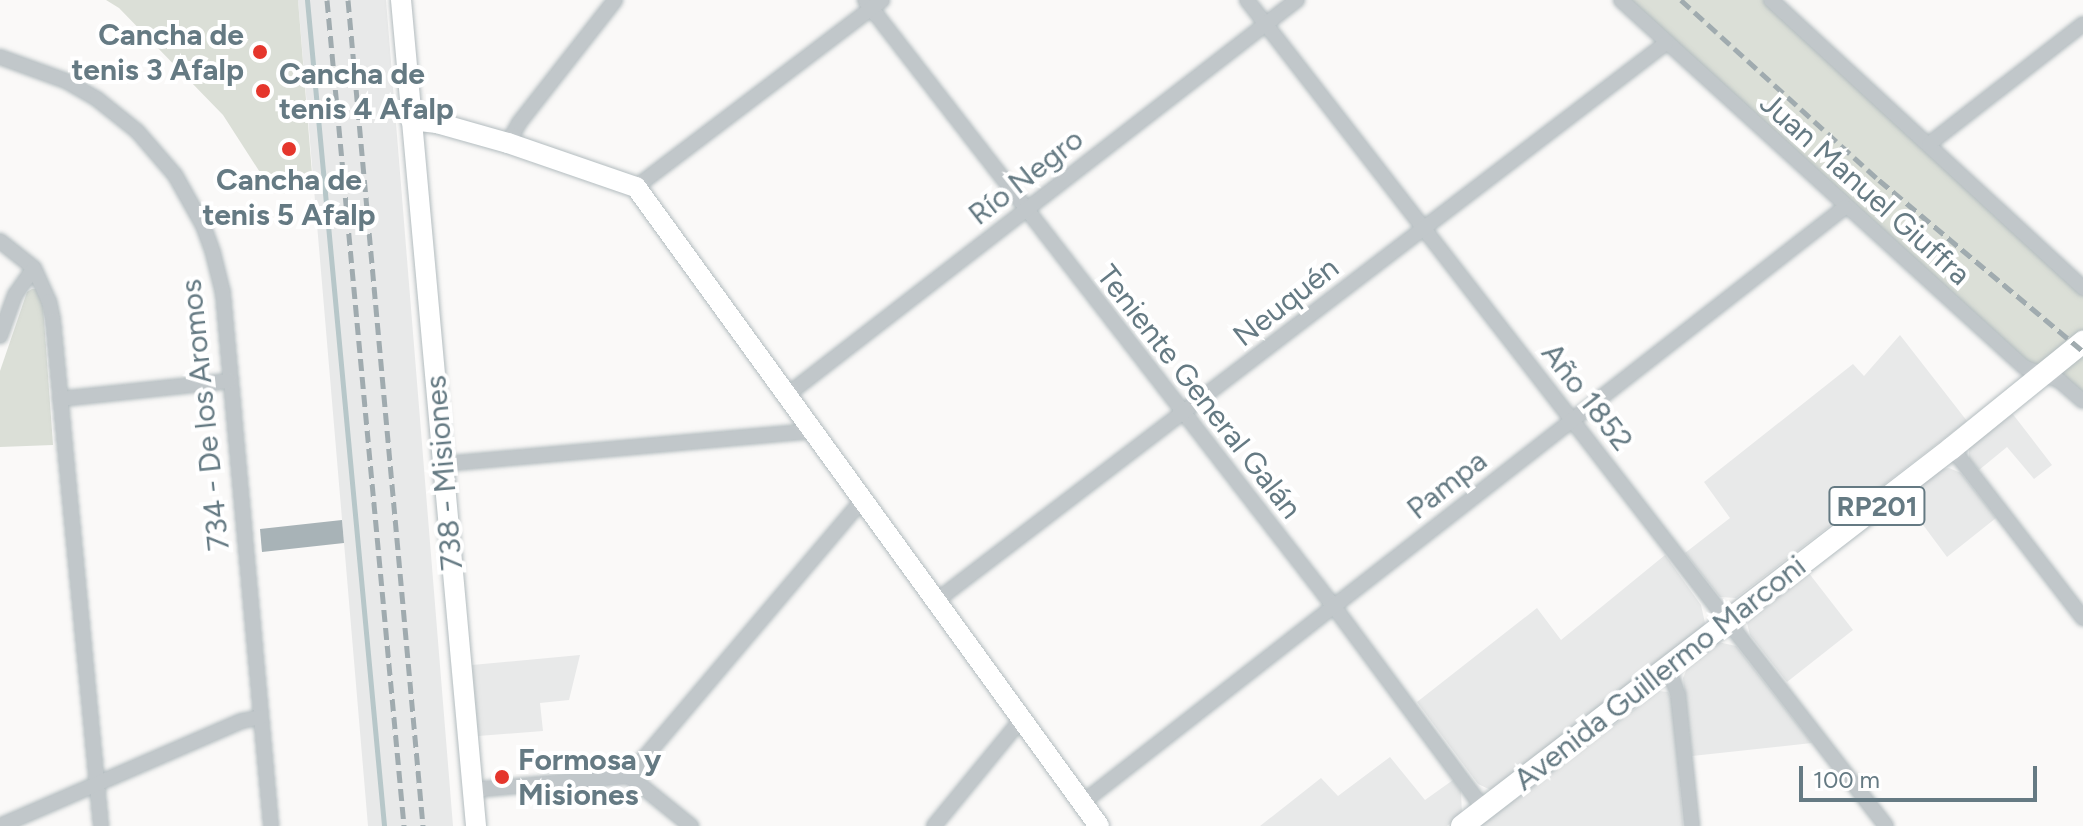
<!DOCTYPE html>
<meta charset="utf-8">
<style>
body{margin:0}
#map{position:relative;width:2083px;height:826px;overflow:hidden;background:#faf9f8;font-family:Figtree,sans-serif}
div>[style]{position:absolute}
.built>*{inset:0;background:#e8e9e9}
.green>*{inset:0;background:#dbdfd7}
.stream>*{height:5px;margin:-2.5px;padding:0 2.5px;transform-origin:2.5px;border-radius:2.5px;background:#b7c7c9}
.building>*{inset:0;background:#a8b3b7}
.roads{filter:drop-shadow(0 0 2px #b3bcbf) drop-shadow(0 0 2px #b3bcbf)}
.street>*{height:14px;margin:-7px;padding:0 7px;transform-origin:7px;border-radius:7px;background:#c1c7ca}
.secondary>*{height:20px;margin:-10px;padding:0 10px;transform-origin:10px;border-radius:10px;background:#fff}
.primary>*{height:22px;margin:-11px;padding:0 11px;transform-origin:11px;border-radius:11px;background:#fff}
.rail>*{height:5px;margin-top:-2.5px;transform-origin:0;background:repeating-linear-gradient(90deg,#a0abaf 0 12px,transparent 0 18px)}
.dots>*{width:22px;height:22px;translate:-50% -50%;box-sizing:border-box;border:4px solid #fff;border-radius:50%}
span{translate:-50% -50%;white-space:nowrap;text-align:center;line-height:1.15;-webkit-text-stroke:8px #fff;paint-order:stroke}
.shield-label span{padding:2px 6px;background:#fff;border:2px solid;border-radius:6px;-webkit-text-stroke-width:0}
.shield-label{font-size:28px;color:#657a83;font-weight:700}
.poi-label{font-size:30px;color:#657a83;font-weight:700}
.right{translate:-100% -50%;text-align:right}
.left{translate:0 -50%;text-align:left}
.street-label{font-size:30px;color:#657a83}
.scale{position:absolute;left:1799px;top:766px;width:238px;height:36px;box-sizing:border-box;border:4px solid #657a83;border-top:0;padding-left:10px;font-size:24px;line-height:28px;white-space:nowrap;color:#657a83;-webkit-text-stroke:6px #fff;paint-order:stroke}
</style>
<div id="map">
<div class="built">
<i style="clip-path:polygon(298px 0,386px 0,453px 826px,368px 826px)"></i>
<i style="clip-path:polygon(1900px 335px,1967px 421px,1736px 598px,1720px 597px,1685px 553px,1730px 518px,1704px 482px,1853px 364px,1864px 376px)"></i>
<i style="clip-path:polygon(2012px 413px,2052px 465px,2034px 479px,2007px 447px,1979px 470px,1969px 459px,1969px 448px)"></i>
<i style="clip-path:polygon(1949px 468px,1961px 473px,1996px 518px,1947px 557px,1903px 498px,1942px 469px)"></i>
<i style="clip-path:polygon(1665px 555px,1701px 605px,1705px 623px,1700px 631px,1493px 791px,1478px 784px,1417px 702px,1537px 608px,1561px 640px)"></i>
<i style="clip-path:polygon(1808px 572px,1853px 630px,1787px 682px,1750px 635px,1747px 623px)"></i>
<i style="clip-path:polygon(1718px 642px,1736px 646px,1812px 743px,1692px 756px,1683px 678px,1689px 664px)"></i>
<i style="clip-path:polygon(580px 655px,569px 700px,540px 703px,543px 731px,478px 736px,472px 665px)"></i>
<i style="clip-path:polygon(1659px 691px,1668px 692px,1673px 702px,1683px 826px,1480px 826px)"></i>
<i style="clip-path:polygon(1390px 757px,1425px 800px,1453px 780px,1461px 791px,1462px 814px,1447px 826px,1260px 826px,1321px 778px,1338px 796px)"></i>
</div>
<div class="green">
<i style="clip-path:polygon(106px 0,298px 0,313px 186px,272px 191px,223px 115px,119px 8px)"></i>
<i style="clip-path:polygon(1621px 0,1771px 0,2083px 288px,2083px 401px,2031px 371px)"></i>
<i style="clip-path:polygon(32px 289px,37px 289px,43px 306px,53px 445px,0 447px,0 371px,27px 292px)"></i>
</div>
<div class="stream">
<i style="left:307px;top:0;width:830px;rotate:84.67deg"></i>
</div>
<div class="building">
<i style="clip-path:polygon(342px 520px,344px 543px,262px 552px,260px 529px)"></i>
</div>
<div class="roads">
<div class="street">
<i style="left:865px;top:0;width:768px;rotate:52.3deg"></i>
<i style="left:1335px;top:608px;width:250px;rotate:53.5deg"></i>
<i style="left:1247px;top:0;width:1044px;rotate:52.27deg"></i>
<i style="left:1621px;top:0;width:545px;rotate:42.32deg"></i>
<i style="left:2024px;top:367px;width:39px;rotate:21deg"></i>
<i style="left:2060px;top:381px;width:30px;rotate:41deg"></i>
<i style="left:1771px;top:0;width:425px;rotate:42.7deg"></i>
<i style="left:0;top:57px;width:70px;rotate:20deg"></i>
<i style="left:66px;top:81px;width:36px;rotate:30deg"></i>
<i style="left:97px;top:99px;width:51px;rotate:38.7deg"></i>
<i style="left:137px;top:131px;width:58px;rotate:49.2deg"></i>
<i style="left:175px;top:175px;width:57px;rotate:60.8deg"></i>
<i style="left:203px;top:225px;width:30px;rotate:70deg"></i>
<i style="left:213px;top:253px;width:41px;rotate:76deg"></i>
<i style="left:223px;top:293px;width:535px;rotate:84.85deg"></i>
<i style="left:508px;top:143px;width:23px;rotate:-61deg"></i>
<i style="left:519px;top:123px;width:156px;rotate:-52deg"></i>
<i style="left:1929px;top:144px;width:195px;rotate:-37.9deg"></i>
<i style="left:636px;top:187px;width:309px;rotate:-37.2deg"></i>
<i style="left:0;top:241px;width:43px;rotate:38.5deg"></i>
<i style="left:34px;top:268px;width:36px;rotate:66deg"></i>
<i style="left:49px;top:301px;width:19px;rotate:78deg"></i>
<i style="left:53px;top:320px;width:508px;rotate:84.58deg"></i>
<i style="left:0;top:336px;width:44px;rotate:-69.9deg"></i>
<i style="left:15px;top:295px;width:33px;rotate:-55deg"></i>
<i style="left:787px;top:395px;width:645px;rotate:-37.76deg"></i>
<i style="left:60px;top:399px;width:170px;rotate:-6.1deg"></i>
<i style="left:1952px;top:448px;width:215px;rotate:52.4deg"></i>
<i style="left:443px;top:464px;width:370px;rotate:-5.1deg"></i>
<i style="left:936px;top:601px;width:919px;rotate:-37.39deg"></i>
<i style="left:1668px;top:667px;width:30px;rotate:70deg"></i>
<i style="left:1678px;top:695px;width:132px;rotate:83.9deg"></i>
<i style="left:629px;top:776px;width:360px;rotate:-49.8deg"></i>
<i style="left:473px;top:790px;width:157px;rotate:-5.1deg"></i>
<i style="left:629px;top:776px;width:80px;rotate:38.9deg"></i>
<i style="left:1082px;top:803px;width:968px;rotate:-37.99deg"></i>
<i style="left:0;top:826px;width:264px;rotate:-23.5deg"></i>
<i style="left:242px;top:721px;width:19px;rotate:-12deg"></i>
<i style="left:934px;top:826px;width:136px;rotate:-50.7deg"></i>
</div>
<div class="secondary">
<i style="left:401px;top:0;width:829px;rotate:84.81deg"></i>
<i style="left:411px;top:120px;width:26px;rotate:7deg"></i>
<i style="left:437px;top:123px;width:74px;rotate:15.7deg"></i>
<i style="left:508px;top:143px;width:135px;rotate:19deg"></i>
<i style="left:636px;top:187px;width:789px;rotate:54.07deg"></i>
</div>
<div class="primary">
<i style="left:1462px;top:826px;width:619px;rotate:-37.65deg"></i>
<i style="left:1952px;top:448px;width:169px;rotate:-39deg"></i>
</div>
</div>
<div class="rail">
<i style="left:327px;top:0;width:830px;rotate:84.67deg"></i>
<i style="left:348px;top:0;width:829px;rotate:84.81deg"></i>
<i style="left:1681px;top:0;width:268px;rotate:42.3deg"></i>
<i style="left:1879px;top:180px;width:266px;rotate:40deg"></i>
</div>
<div class="dots">
<i style="left:260px;top:52px;background:#e5362c"></i>
<i style="left:263px;top:91px;background:#e5362c"></i>
<i style="left:289px;top:149px;background:#e5362c"></i>
<i style="left:502px;top:777px;background:#e5362c"></i>
</div>
<div class="shield-label">
<span style="left:1877px;top:506px">RP201</span>
</div>
<div class="poi-label">
<span class="right" style="left:244px;top:52px">Cancha de<br>tenis 3 Afalp</span>
<span class="left" style="left:279px;top:91px">Cancha de<br>tenis 4 Afalp</span>
<span style="left:289px;top:197px">Cancha de<br>tenis 5 Afalp</span>
<span class="left" style="left:518px;top:777px">Formosa y<br>Misiones</span>
</div>
<div class="street-label">
<span style="left:1026px;top:177px;rotate:-38deg">Río Negro</span>
<span style="left:1865px;top:189px;rotate:42deg">Juan Manuel Giuffra</span>
<span style="left:1286px;top:302px;rotate:-38deg">Neuquén</span>
<span style="left:1199px;top:392px;rotate:52deg">Teniente General Galán</span>
<span style="left:1587px;top:397px;rotate:52deg">Año 1852</span>
<span style="left:205px;top:415px;rotate:-96deg">734 - De los Aromos</span>
<span style="left:444px;top:473px;rotate:-95deg">738 - Misiones</span>
<span style="left:1447px;top:485px;rotate:-38deg">Pampa</span>
<span style="left:1660px;top:673px;rotate:-38deg">Avenida Guillermo Marconi</span>
</div>
<div class="scale">100 m</div>
</div>
